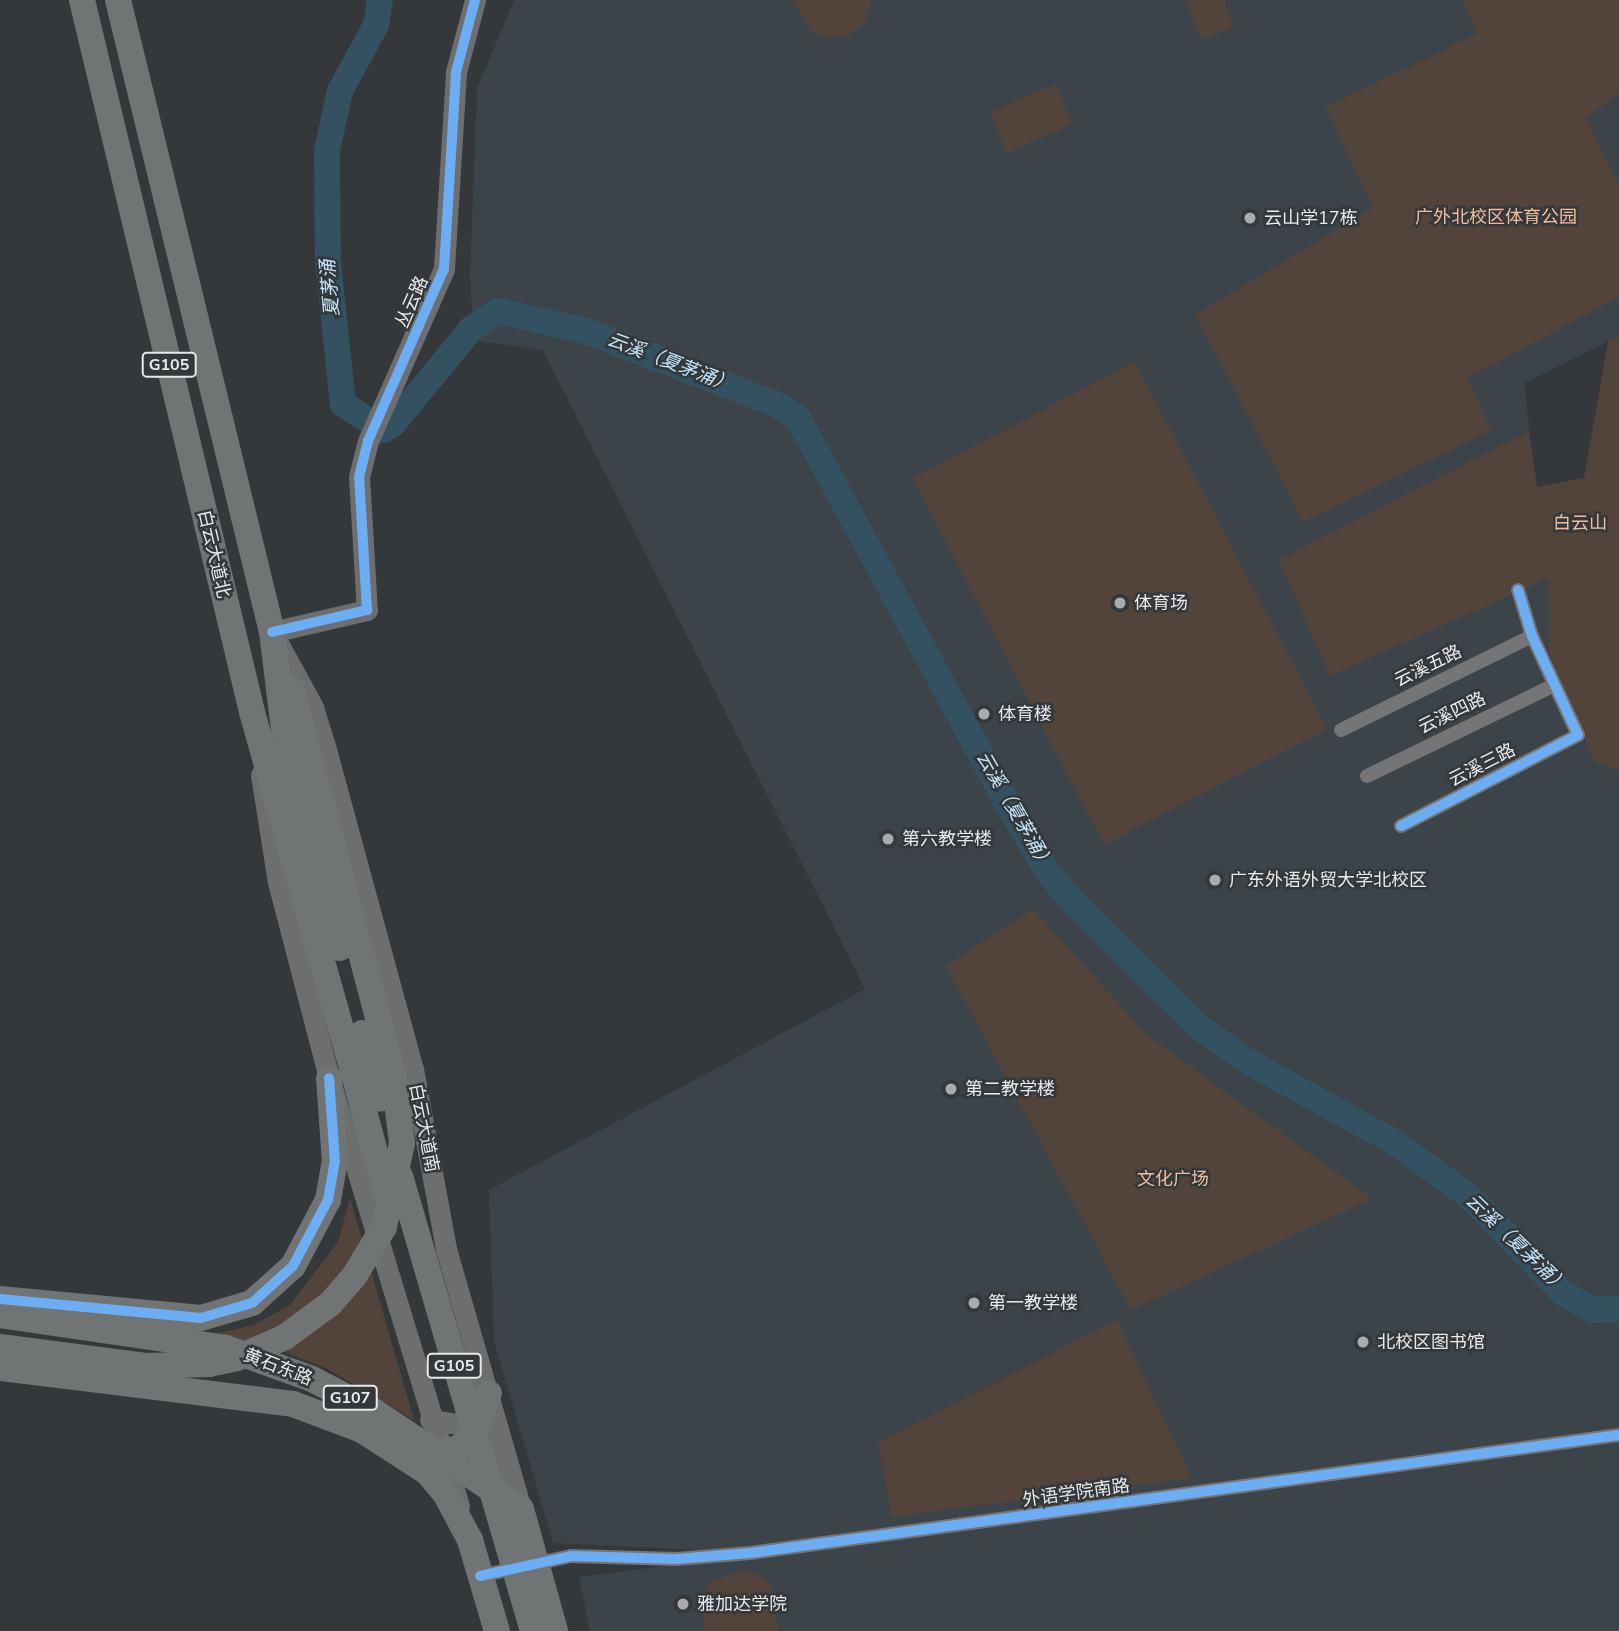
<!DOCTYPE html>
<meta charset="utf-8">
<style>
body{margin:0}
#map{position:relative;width:1619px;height:1631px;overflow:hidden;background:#35383a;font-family:"Nunito Sans","Noto Sans SC",sans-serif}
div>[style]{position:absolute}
.built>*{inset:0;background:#3c4449}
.green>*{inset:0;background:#53443b}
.river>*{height:26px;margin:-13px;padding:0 13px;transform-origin:13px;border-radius:13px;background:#335161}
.street>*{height:14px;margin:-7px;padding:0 7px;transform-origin:7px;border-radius:7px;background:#767575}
.secondary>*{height:21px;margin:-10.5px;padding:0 10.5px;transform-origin:10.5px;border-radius:10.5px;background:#6d6e6f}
.highway>*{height:26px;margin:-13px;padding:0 13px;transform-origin:13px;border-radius:13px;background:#717474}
.highway-bridge>*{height:26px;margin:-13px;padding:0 13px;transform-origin:13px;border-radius:13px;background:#717474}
.cycleway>*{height:10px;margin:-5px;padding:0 5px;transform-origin:5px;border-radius:5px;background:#6dadf4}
.dots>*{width:19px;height:19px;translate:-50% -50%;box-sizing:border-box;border:4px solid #34383b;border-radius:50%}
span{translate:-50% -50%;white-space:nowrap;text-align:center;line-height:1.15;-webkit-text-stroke:5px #34383b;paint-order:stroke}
.shield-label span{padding:2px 5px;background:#34383b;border:2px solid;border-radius:5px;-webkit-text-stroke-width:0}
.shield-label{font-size:16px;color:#e7e9eb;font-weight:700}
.park-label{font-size:18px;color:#f2bc9a}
.poi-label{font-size:18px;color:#e7e9eb}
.left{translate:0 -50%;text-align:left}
.street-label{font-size:18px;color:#e7e9eb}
.water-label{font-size:19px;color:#c3e5fb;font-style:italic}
</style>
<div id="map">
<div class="built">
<i style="clip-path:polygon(514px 0,1619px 0,1619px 336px,1525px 383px,1534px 488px,1549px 578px,1549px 653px,1594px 762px,1619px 771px,1619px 1631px,590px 1631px,579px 1577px,766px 1553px,553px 1543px,494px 1341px,489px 1190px,865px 989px,543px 350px,474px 340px,470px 277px,477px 89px)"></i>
</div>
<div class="green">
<i style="clip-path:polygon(792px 0,871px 0,865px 23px,851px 34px,829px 37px,813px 33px)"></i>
<i style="clip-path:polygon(1185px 0,1227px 0,1225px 5px,1234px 28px,1202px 40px)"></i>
<i style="clip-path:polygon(1463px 0,1619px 0,1619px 93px,1586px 118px,1619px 186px,1619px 297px,1468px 378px,1491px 431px,1303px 522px,1196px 315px,1373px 208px,1326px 107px,1477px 34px)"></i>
<i style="clip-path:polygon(1056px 84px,1073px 124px,1007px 153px,990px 112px)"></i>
<i style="clip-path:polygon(1619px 336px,1619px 771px,1594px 762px,1549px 653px,1549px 578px,1330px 676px,1279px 560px,1529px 431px,1537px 487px,1584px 478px,1608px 342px)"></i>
<i style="clip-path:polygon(1135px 362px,1327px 729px,1104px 845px,913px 478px)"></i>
<i style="clip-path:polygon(1033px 909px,1148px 1036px,1372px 1199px,1131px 1310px,946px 966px)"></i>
<i style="clip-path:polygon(350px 1198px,414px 1420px,326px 1368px,284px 1352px,202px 1337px,254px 1325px,290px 1305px,338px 1242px)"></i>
<i style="clip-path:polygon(1117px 1320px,1192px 1478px,892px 1517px,878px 1443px)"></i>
<i style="clip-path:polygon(738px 1571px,760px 1575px,770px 1584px,779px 1631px,704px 1631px,701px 1597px,714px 1581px)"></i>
</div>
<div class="river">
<i style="left:380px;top:0;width:25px;rotate:99deg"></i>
<i style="left:376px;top:25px;width:75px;rotate:118.6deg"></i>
<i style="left:340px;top:91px;width:60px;rotate:102.4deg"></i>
<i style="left:327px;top:150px;width:112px;rotate:89.5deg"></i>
<i style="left:328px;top:262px;width:143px;rotate:84deg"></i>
<i style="left:343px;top:404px;width:48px;rotate:33deg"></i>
<i style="left:383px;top:430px;width:12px;rotate:-31deg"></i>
<i style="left:393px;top:424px;width:123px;rotate:-50.6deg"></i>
<i style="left:471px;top:329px;width:32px;rotate:-34deg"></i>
<i style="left:498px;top:311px;width:90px;rotate:12.8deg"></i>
<i style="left:586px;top:331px;width:206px;rotate:21.1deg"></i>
<i style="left:778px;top:405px;width:24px;rotate:33deg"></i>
<i style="left:798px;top:418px;width:440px;rotate:61.5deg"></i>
<i style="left:1008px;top:805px;width:77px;rotate:59.4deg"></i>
<i style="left:1047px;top:871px;width:39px;rotate:50deg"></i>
<i style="left:1072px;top:901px;width:180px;rotate:44.8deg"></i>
<i style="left:1200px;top:1028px;width:60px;rotate:34.8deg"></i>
<i style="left:1249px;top:1062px;width:166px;rotate:28.9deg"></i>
<i style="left:1394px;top:1142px;width:94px;rotate:35.9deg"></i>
<i style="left:1470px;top:1197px;width:135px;rotate:45.9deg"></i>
<i style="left:1564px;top:1294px;width:33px;rotate:29deg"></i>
<i style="left:1593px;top:1310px;width:26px;rotate:-2deg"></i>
</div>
<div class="street">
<i style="left:1341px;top:730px;width:213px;rotate:-26.2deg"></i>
<i style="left:1367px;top:776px;width:208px;rotate:-25.9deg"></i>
<i style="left:1401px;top:826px;width:199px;rotate:-27.2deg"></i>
<i style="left:1578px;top:735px;width:109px;rotate:-114.9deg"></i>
<i style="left:1532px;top:636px;width:48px;rotate:-106.9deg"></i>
<i style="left:480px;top:1576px;width:93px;rotate:-12.4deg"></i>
<i style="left:571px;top:1556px;width:105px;rotate:1.6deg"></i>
<i style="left:676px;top:1559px;width:74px;rotate:-4.6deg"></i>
<i style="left:750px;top:1553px;width:877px;rotate:-7.73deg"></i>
</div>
<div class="secondary">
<i style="left:475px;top:0;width:74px;rotate:104.8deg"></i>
<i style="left:456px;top:72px;width:197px;rotate:93.5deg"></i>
<i style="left:444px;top:269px;width:188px;rotate:113.8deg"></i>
<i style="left:368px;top:441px;width:37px;rotate:104deg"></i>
<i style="left:359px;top:477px;width:133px;rotate:86.6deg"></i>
<i style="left:367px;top:610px;width:98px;rotate:167deg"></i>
<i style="left:272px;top:632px;width:85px;rotate:61.3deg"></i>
<i style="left:313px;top:707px;width:37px;rotate:73deg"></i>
<i style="left:324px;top:742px;width:339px;rotate:74.8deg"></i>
<i style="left:413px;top:1069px;width:183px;rotate:79.6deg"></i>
<i style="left:446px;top:1249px;width:271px;rotate:73.9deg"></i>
<i style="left:261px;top:775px;width:108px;rotate:81deg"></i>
<i style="left:278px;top:882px;width:203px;rotate:75.4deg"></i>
<i style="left:329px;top:1078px;width:447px;rotate:73.1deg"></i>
<i style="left:430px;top:1420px;width:29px;rotate:8deg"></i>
<i style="left:459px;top:1424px;width:27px;rotate:-36deg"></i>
</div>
<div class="highway">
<i style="left:82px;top:0;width:732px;rotate:76.57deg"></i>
<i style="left:252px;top:712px;width:407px;rotate:74.3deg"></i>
<i style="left:118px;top:0;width:650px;rotate:76.31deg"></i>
<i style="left:272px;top:632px;width:99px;rotate:83deg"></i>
<i style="left:284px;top:730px;width:225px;rotate:75.6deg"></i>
<i style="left:292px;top:690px;width:201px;rotate:75.3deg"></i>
<i style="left:362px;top:1033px;width:68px;rotate:74.7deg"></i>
<i style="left:0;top:1299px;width:202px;rotate:5.4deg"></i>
<i style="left:201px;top:1318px;width:53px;rotate:-16.4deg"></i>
<i style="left:252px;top:1303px;width:55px;rotate:-42.1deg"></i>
<i style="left:293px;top:1266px;width:75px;rotate:-62.1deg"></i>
<i style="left:328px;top:1200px;width:39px;rotate:-80deg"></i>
<i style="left:335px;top:1162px;width:84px;rotate:-94.1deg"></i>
<i style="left:0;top:1315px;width:228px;rotate:8.3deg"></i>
<i style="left:226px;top:1348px;width:91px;rotate:19.8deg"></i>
<i style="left:312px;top:1379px;width:71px;rotate:27.6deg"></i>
<i style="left:375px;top:1412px;width:175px;rotate:33.6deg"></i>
<i style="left:521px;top:1509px;width:127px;rotate:74.4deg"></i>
<i style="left:0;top:1368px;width:295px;rotate:7deg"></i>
<i style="left:293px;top:1404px;width:74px;rotate:20.6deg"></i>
<i style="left:362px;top:1430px;width:77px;rotate:32.9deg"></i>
<i style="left:427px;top:1472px;width:30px;rotate:50deg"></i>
<i style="left:446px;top:1495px;width:51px;rotate:61.9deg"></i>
<i style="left:470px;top:1540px;width:95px;rotate:73.5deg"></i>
<i style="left:428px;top:1457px;width:34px;rotate:-17deg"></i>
<i style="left:461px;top:1447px;width:25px;rotate:-53deg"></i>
<i style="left:476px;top:1427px;width:36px;rotate:-69deg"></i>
</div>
<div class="highway-bridge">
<i style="left:362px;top:1104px;width:104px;rotate:74.9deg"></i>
<i style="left:400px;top:1176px;width:474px;rotate:73.7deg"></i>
<i style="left:0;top:1347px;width:147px;rotate:7.4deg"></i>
<i style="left:146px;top:1366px;width:63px;rotate:-1.8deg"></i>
<i style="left:209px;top:1364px;width:29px;rotate:-12deg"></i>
<i style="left:237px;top:1358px;width:52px;rotate:-23.6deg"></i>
<i style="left:285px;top:1337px;width:56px;rotate:-36.3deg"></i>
<i style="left:330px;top:1304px;width:38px;rotate:-49deg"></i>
<i style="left:355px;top:1275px;width:56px;rotate:-58.9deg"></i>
<i style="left:384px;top:1227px;width:86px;rotate:-77.9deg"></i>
<i style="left:402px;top:1143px;width:64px;rotate:-97.1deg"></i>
<i style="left:394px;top:1079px;width:202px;rotate:-104.7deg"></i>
</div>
<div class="cycleway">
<i style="left:272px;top:632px;width:98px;rotate:-13deg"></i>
<i style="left:367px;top:610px;width:133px;rotate:-93.4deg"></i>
<i style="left:359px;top:477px;width:37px;rotate:-76deg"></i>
<i style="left:368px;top:441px;width:188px;rotate:-66.2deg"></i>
<i style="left:444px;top:269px;width:197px;rotate:-86.5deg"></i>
<i style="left:456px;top:72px;width:74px;rotate:-75.2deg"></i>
<i style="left:1401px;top:826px;width:199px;rotate:-27.2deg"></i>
<i style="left:1578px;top:735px;width:109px;rotate:-114.9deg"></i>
<i style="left:1532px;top:636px;width:48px;rotate:-106.9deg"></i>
<i style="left:0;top:1299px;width:202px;rotate:5.4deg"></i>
<i style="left:201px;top:1318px;width:53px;rotate:-16.4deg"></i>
<i style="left:252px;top:1303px;width:55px;rotate:-42.1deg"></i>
<i style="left:293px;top:1266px;width:75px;rotate:-62.1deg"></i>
<i style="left:328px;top:1200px;width:39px;rotate:-80deg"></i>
<i style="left:335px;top:1162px;width:84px;rotate:-94.1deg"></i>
<i style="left:480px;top:1576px;width:93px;rotate:-12.4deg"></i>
<i style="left:571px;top:1556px;width:105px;rotate:1.6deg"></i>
<i style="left:676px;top:1559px;width:74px;rotate:-4.6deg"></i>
<i style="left:750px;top:1553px;width:877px;rotate:-7.73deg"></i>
</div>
<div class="dots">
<i style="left:1250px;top:218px;background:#a9abad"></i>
<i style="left:1120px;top:603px;background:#a9abad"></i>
<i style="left:984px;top:714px;background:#a9abad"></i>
<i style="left:888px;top:839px;background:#a9abad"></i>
<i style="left:1215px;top:880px;background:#a9abad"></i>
<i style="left:951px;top:1089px;background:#a9abad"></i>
<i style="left:974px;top:1303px;background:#a9abad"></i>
<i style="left:1363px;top:1342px;background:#a9abad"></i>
<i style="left:683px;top:1604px;background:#a9abad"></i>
</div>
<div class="shield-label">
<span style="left:169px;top:365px">G105</span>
<span style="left:454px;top:1366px">G105</span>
<span style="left:350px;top:1398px">G107</span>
</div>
<div class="park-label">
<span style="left:1496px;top:217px">广外北校区体育公园</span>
<span style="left:1580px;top:523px">白云山</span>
<span style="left:1173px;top:1179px">文化广场</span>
</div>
<div class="poi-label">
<span class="left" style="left:1264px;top:218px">云山学17栋</span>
<span class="left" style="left:1134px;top:603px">体育场</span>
<span class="left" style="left:998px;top:714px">体育楼</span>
<span class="left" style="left:902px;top:839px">第六教学楼</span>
<span class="left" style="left:1229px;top:880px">广东外语外贸大学北校区</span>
<span class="left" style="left:965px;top:1089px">第二教学楼</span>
<span class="left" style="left:988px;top:1303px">第一教学楼</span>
<span class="left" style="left:1377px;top:1342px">北校区图书馆</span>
<span class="left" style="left:697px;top:1604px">雅加达学院</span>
</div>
<div class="street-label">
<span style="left:412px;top:302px;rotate:-66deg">丛云路</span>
<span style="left:214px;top:554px;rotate:77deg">白云大道北</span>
<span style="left:1428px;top:666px;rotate:-26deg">云溪五路</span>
<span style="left:1452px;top:713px;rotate:-26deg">云溪四路</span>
<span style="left:1482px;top:765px;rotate:-27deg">云溪三路</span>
<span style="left:424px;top:1128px;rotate:79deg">白云大道南</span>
<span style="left:278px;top:1367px;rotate:21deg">黄石东路</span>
<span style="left:1076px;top:1493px;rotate:-8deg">外语学院南路</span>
</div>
<div class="water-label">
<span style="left:331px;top:288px;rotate:-95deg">夏茅涌</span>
<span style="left:670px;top:363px;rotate:21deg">云溪（夏茅涌）</span>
<span style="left:1014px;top:811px;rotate:60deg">云溪（夏茅涌）</span>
<span style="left:1516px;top:1244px;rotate:44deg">云溪（夏茅涌）</span>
</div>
</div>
